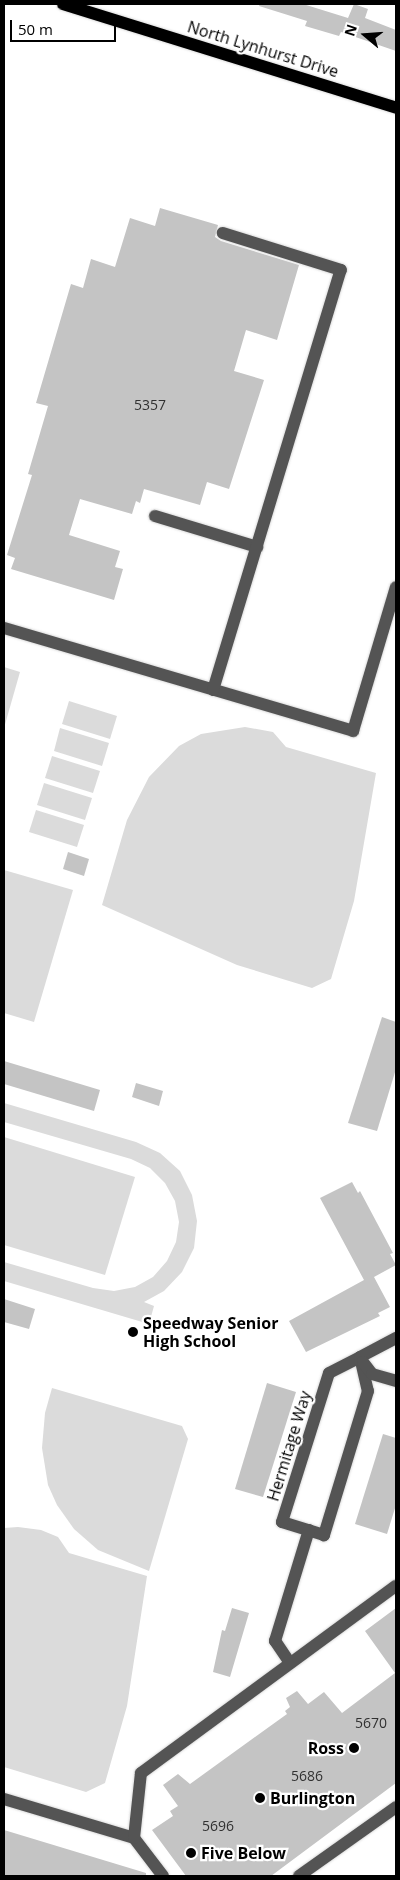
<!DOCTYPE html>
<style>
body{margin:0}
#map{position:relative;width:400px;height:1880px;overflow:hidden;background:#fff;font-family:"Open Sans",sans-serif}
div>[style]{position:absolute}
.green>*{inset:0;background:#dbdbdb}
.building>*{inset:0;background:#c4c4c4}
.roads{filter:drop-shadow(0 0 1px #dbdbdb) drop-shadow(0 0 1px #dbdbdb)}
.minor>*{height:12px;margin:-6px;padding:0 6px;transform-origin:6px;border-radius:6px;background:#545454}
.major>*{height:12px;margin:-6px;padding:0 6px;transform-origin:6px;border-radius:6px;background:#000}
.dots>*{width:14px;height:14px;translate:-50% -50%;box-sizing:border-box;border:2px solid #fff;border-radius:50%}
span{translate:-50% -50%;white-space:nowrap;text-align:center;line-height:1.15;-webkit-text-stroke:4.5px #fff;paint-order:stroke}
.number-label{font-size:14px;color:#313131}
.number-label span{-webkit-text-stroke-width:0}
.street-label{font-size:16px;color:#000}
.poi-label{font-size:16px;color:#000;font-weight:700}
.left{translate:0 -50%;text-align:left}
.right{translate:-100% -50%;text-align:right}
.frame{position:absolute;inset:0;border:5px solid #000;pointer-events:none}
.north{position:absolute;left:340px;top:10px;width:50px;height:50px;-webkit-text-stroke:4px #fff;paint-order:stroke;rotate:288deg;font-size:14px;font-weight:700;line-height:20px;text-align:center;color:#000}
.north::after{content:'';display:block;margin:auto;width:18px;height:22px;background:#000;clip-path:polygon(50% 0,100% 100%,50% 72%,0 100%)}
.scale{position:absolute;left:10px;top:20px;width:106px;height:22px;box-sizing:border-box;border:2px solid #000;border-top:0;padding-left:6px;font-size:15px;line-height:18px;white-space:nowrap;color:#000;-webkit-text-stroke:4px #fff;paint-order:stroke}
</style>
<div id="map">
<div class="green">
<i style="clip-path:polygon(4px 667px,20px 672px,4px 728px)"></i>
<i style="clip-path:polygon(69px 701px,117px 716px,110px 739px,62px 724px)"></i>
<i style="clip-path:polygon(245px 727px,273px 732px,286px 747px,376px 773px,354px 901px,331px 979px,312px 988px,237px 965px,102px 905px,127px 820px,149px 777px,179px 746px,201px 734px)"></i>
<i style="clip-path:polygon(60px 728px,109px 743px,102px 766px,54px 751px)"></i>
<i style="clip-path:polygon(52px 756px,100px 771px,93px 793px,45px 778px)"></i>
<i style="clip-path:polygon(44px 783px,92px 798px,85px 820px,37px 805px)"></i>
<i style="clip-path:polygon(36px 810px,84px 825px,77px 847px,29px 832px)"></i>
<i style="clip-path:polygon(4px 870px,73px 890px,34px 1022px,4px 1013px)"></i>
<i style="clip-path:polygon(4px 1103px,136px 1142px,160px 1153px,180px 1171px,192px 1195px,197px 1221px,194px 1248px,182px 1272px,164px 1291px,144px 1302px,154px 1306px,149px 1324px,4px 1281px,4px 1262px,93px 1288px,114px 1291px,135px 1287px,153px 1277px,167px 1261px,176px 1242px,179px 1222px,175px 1201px,165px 1183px,150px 1168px,131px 1159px,4px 1122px)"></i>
<i style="clip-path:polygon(4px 1137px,135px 1177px,105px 1275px,4px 1245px)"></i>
<i style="clip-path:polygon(52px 1388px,182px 1426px,188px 1439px,149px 1571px,98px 1550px,74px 1529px,57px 1505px,48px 1485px,42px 1448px,45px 1413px)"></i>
<i style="clip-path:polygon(18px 1527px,41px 1530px,58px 1537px,69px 1553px,147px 1576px,127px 1706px,105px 1783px,86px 1792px,4px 1767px,4px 1528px)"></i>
</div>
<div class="building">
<i style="clip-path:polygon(260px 4px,303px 4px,348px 18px,354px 4px,368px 9px,365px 18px,396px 30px,396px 51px,341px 32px,339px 36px,305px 26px,307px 21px,259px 6px)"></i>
<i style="clip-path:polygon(160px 208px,218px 225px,215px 237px,221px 241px,299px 265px,277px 340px,246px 330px,234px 371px,264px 380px,229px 489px,207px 482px,200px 505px,144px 489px,140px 503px,136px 501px,132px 514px,80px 499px,69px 535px,120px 551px,115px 567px,123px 569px,114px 600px,11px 569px,15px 558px,7px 555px,32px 475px,28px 474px,48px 406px,36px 403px,71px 284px,83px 288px,91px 259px,115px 267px,130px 218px,155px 226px)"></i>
<i style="clip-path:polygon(68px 852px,89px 859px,84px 876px,63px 869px)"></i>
<i style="clip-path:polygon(382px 1017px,396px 1022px,396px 1069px,377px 1131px,348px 1123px)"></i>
<i style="clip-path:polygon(4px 1061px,100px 1090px,94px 1111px,4px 1084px)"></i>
<i style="clip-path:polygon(136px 1083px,163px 1091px,159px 1106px,132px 1097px)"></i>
<i style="clip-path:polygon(352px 1182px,358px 1193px,360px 1191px,393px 1253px,390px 1254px,396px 1265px,374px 1277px,390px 1307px,378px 1313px,380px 1316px,306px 1352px,289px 1321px,364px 1280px,320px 1198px)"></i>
<i style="clip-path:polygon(4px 1299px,35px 1309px,29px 1329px,4px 1322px)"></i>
<i style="clip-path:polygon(267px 1383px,296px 1392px,263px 1497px,235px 1489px)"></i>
<i style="clip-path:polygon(383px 1434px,396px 1438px,396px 1505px,387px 1534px,355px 1524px)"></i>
<i style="clip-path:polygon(232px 1608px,249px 1613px,230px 1677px,213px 1672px,222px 1630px,225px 1631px)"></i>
<i style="clip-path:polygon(396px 1608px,396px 1783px,271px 1876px,186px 1876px,152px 1830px,173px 1816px,170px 1811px,178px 1806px,163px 1785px,178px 1774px,190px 1784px,287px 1714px,285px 1711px,290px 1707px,286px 1698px,297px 1691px,308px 1704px,324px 1692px,342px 1713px,395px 1673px,365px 1631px)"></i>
<i style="clip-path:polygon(4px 1830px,146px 1873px,146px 1876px,4px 1876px)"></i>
</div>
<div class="roads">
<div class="minor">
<i style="left:155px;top:516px;width:107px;rotate:16.9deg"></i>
<i style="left:4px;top:628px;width:364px;rotate:16.4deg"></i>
<i style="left:353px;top:731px;width:150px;rotate:-73.4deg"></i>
<i style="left:213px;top:690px;width:439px;rotate:-73.1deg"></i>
<i style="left:341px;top:270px;width:124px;rotate:-162.6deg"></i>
<i style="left:360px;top:1357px;width:35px;rotate:77deg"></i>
<i style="left:368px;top:1391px;width:151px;rotate:107deg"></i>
<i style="left:324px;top:1535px;width:44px;rotate:-162.8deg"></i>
<i style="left:282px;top:1522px;width:156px;rotate:-72.5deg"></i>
<i style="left:329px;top:1373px;width:35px;rotate:-27deg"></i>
<i style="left:360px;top:1357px;width:41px;rotate:-27.8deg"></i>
<i style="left:363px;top:1362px;width:15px;rotate:53deg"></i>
<i style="left:372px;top:1374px;width:25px;rotate:16deg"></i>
<i style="left:290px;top:1663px;width:27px;rotate:-124deg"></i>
<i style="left:275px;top:1641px;width:116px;rotate:-73deg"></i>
<i style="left:4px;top:1799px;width:136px;rotate:16.7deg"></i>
<i style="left:163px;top:1876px;width:48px;rotate:-127.3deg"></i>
<i style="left:134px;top:1838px;width:65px;rotate:-83.9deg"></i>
<i style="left:141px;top:1773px;width:316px;rotate:-36.3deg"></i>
<i style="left:299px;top:1876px;width:119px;rotate:-35.4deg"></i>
</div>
<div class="major">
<i style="left:63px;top:4px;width:349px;rotate:17.3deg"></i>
</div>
</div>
<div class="dots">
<i style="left:133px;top:1332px;background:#000"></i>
<i style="left:354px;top:1748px;background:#000"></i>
<i style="left:260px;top:1798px;background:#000"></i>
<i style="left:191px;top:1853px;background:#000"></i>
</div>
<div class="number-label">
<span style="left:150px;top:405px">5357</span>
<span style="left:371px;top:1723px">5670</span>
<span style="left:307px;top:1776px">5686</span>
<span style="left:218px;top:1826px">5696</span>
</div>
<div class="street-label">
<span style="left:263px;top:49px;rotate:17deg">North Lynhurst Drive</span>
<span style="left:289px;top:1446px;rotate:-73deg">Hermitage Way</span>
</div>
<div class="poi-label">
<span class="left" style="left:143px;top:1332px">Speedway Senior<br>High School</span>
<span class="right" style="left:344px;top:1748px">Ross</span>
<span class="left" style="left:270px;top:1798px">Burlington</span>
<span class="left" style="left:201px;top:1853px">Five Below</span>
</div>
<div class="frame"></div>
<div class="north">N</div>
<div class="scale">50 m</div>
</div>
